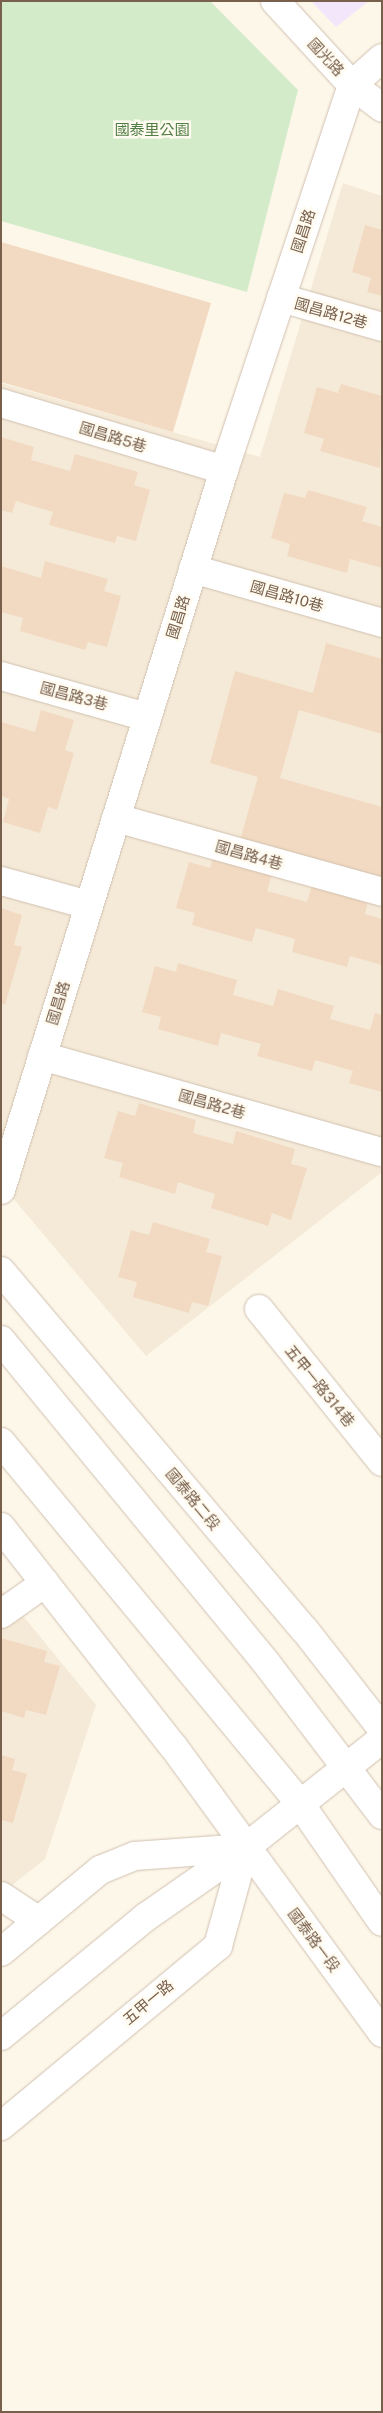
<!DOCTYPE html>
<meta charset="utf-8">
<style>
body{margin:0}
#map{position:relative;width:383px;height:2413px;overflow:hidden;background:#fdf7ea;font-family:"Public Sans","Noto Sans TC",sans-serif}
div>[style]{position:absolute}
.residential>*{inset:0;background:#f5ead8}
.education>*{inset:0;background:#f4e6fa}
.green>*{inset:0;background:#d3ebc8}
.building>*{inset:0;background:#f2dac2}
.roads{filter:drop-shadow(0 0 1px #d0c0af) drop-shadow(0 0 1px #d0c0af)}
.minor>*{height:28px;margin:-14px;padding:0 14px;transform-origin:14px;border-radius:14px;background:#fff}
.tertiary>*{height:28px;margin:-14px;padding:0 14px;transform-origin:14px;border-radius:14px;background:#fff}
.secondary>*{height:28px;margin:-14px;padding:0 14px;transform-origin:14px;border-radius:14px;background:#fff}
span{translate:-50% -50%;white-space:nowrap;text-align:center;line-height:1.15;-webkit-text-stroke:5px #fffbf1;paint-order:stroke}
.street-label{font-size:15px;color:#79604c}
.park-label{font-size:15px;color:#507e44}
.frame{position:absolute;inset:0;border:2px solid #79604c;pointer-events:none}
</style>
<div id="map">
<div class="residential">
<i style="clip-path:polygon(343px 183px,382px 196px,382px 1172px,146px 1356px,1px 1184px,1px 383px,260px 457px)"></i>
<i style="clip-path:polygon(1px 1589px,96px 1705px,45px 1859px,1px 1894px)"></i>
</div>
<div class="education">
<i style="clip-path:polygon(311px 1px,369px 1px,336px 27px)"></i>
</div>
<div class="green">
<i style="clip-path:polygon(1px 1px,210px 1px,298px 90px,247px 292px,1px 221px)"></i>
</div>
<div class="building">
<i style="clip-path:polygon(365px 225px,382px 230px,382px 296px,367px 292px,371px 278px,352px 272px)"></i>
<i style="clip-path:polygon(1px 242px,211px 303px,173px 432px,1px 382px)"></i>
<i style="clip-path:polygon(341px 384px,382px 396px,380px 468px,320px 451px,324px 439px,304px 433px,317px 387px,338px 393px)"></i>
<i style="clip-path:polygon(1px 437px,34px 447px,31px 460px,70px 471px,75px 454px,138px 472px,134px 485px,150px 490px,136px 541px,117px 536px,115px 543px,49px 525px,53px 512px,16px 501px,12px 513px,1px 510px)"></i>
<i style="clip-path:polygon(308px 490px,367px 507px,362px 521px,382px 527px,382px 568px,350px 559px,347px 573px,287px 556px,290px 544px,271px 538px,284px 493px,305px 498px)"></i>
<i style="clip-path:polygon(45px 561px,108px 579px,104px 591px,121px 596px,107px 647px,88px 642px,85px 650px,20px 631px,23px 618px,1px 612px,1px 566px,41px 578px)"></i>
<i style="clip-path:polygon(326px 643px,382px 659px,382px 734px,299px 710px,280px 778px,382px 807px,382px 880px,240px 840px,258px 777px,210px 763px,235px 671px,313px 693px)"></i>
<i style="clip-path:polygon(41px 710px,74px 720px,65px 750px,74px 753px,57px 810px,48px 807px,40px 833px,3px 822px,9px 799px,1px 796px,1px 722px,35px 732px)"></i>
<i style="clip-path:polygon(213px 858px,272px 875px,267px 891px,307px 902px,312px 885px,368px 901px,365px 914px,382px 919px,382px 965px,350px 956px,347px 967px,292px 952px,295px 939px,256px 928px,252px 942px,192px 925px,195px 913px,176px 908px,189px 862px,210px 868px)"></i>
<i style="clip-path:polygon(1px 908px,22px 915px,14px 945px,22px 947px,5px 1005px,1px 1003px)"></i>
<i style="clip-path:polygon(178px 963px,237px 980px,233px 995px,273px 1006px,278px 989px,334px 1006px,330px 1019px,370px 1030px,375px 1013px,382px 1015px,382px 1092px,349px 1083px,353px 1071px,315px 1060px,312px 1071px,257px 1056px,261px 1044px,221px 1033px,218px 1046px,158px 1029px,161px 1017px,142px 1012px,155px 966px,176px 972px)"></i>
<i style="clip-path:polygon(139px 1103px,196px 1120px,193px 1133px,233px 1144px,236px 1131px,295px 1149px,291px 1164px,307px 1168px,291px 1220px,272px 1213px,268px 1226px,211px 1208px,215px 1194px,178px 1182px,175px 1194px,119px 1177px,123px 1163px,104px 1158px,118px 1111px,135px 1116px)"></i>
<i style="clip-path:polygon(153px 1222px,210px 1239px,206px 1252px,222px 1256px,208px 1306px,192px 1302px,189px 1313px,133px 1297px,137px 1282px,118px 1277px,131px 1230px,149px 1235px)"></i>
<i style="clip-path:polygon(1px 1638px,47px 1651px,44px 1662px,60px 1666px,46px 1715px,26px 1710px,24px 1718px,1px 1711px)"></i>
<i style="clip-path:polygon(1px 1755px,15px 1759px,12px 1770px,27px 1774px,13px 1823px,1px 1820px)"></i>
</div>
<div class="roads">
<div class="minor">
<i style="left:275px;top:1px;width:114px;rotate:47.5deg"></i>
<i style="left:352px;top:85px;width:38px;rotate:37deg"></i>
<i style="left:281px;top:298px;width:105px;rotate:16deg"></i>
<i style="left:1px;top:403px;width:233px;rotate:16.7deg"></i>
<i style="left:193px;top:569px;width:197px;rotate:15.9deg"></i>
<i style="left:1px;top:676px;width:152px;rotate:15.7deg"></i>
<i style="left:116px;top:818px;width:276px;rotate:15.5deg"></i>
<i style="left:1px;top:881px;width:91px;rotate:15.3deg"></i>
<i style="left:42px;top:1056px;width:353px;rotate:15.8deg"></i>
<i style="left:1px;top:1190px;width:754px;rotate:-72.79deg"></i>
<i style="left:224px;top:470px;width:406px;rotate:-71.6deg"></i>
<i style="left:352px;top:85px;width:40px;rotate:-42deg"></i>
<i style="left:259px;top:1309px;width:196px;rotate:51.2deg"></i>
<i style="left:1px;top:1614px;width:54px;rotate:-35.2deg"></i>
<i style="left:1px;top:1896px;width:45px;rotate:33.3deg"></i>
<i style="left:1px;top:1952px;width:129px;rotate:-39.6deg"></i>
<i style="left:100px;top:1870px;width:38px;rotate:-22deg"></i>
<i style="left:135px;top:1856px;width:110px;rotate:-4.2deg"></i>
<i style="left:245px;top:1848px;width:102px;rotate:105.4deg"></i>
<i style="left:218px;top:1946px;width:282px;rotate:140.3deg"></i>
</div>
<div class="tertiary">
<i style="left:1px;top:1271px;width:469px;rotate:49.8deg"></i>
<i style="left:304px;top:1629px;width:127px;rotate:52deg"></i>
<i style="left:1px;top:1340px;width:414px;rotate:50.6deg"></i>
<i style="left:264px;top:1660px;width:195px;rotate:52.7deg"></i>
<i style="left:1px;top:1442px;width:471px;rotate:50.4deg"></i>
<i style="left:301px;top:1805px;width:142px;rotate:55.3deg"></i>
<i style="left:1px;top:1527px;width:278px;rotate:51.9deg"></i>
<i style="left:173px;top:1746px;width:355px;rotate:53.9deg"></i>
</div>
<div class="secondary">
<i style="left:1px;top:2036px;width:188px;rotate:-39.4deg"></i>
<i style="left:146px;top:1917px;width:121px;rotate:-34.9deg"></i>
<i style="left:245px;top:1848px;width:175px;rotate:-38.5deg"></i>
</div>
</div>
<div class="street-label">
<span style="left:326px;top:57px;rotate:47deg">國光路</span>
<span style="left:303px;top:231px;rotate:-72deg">國昌路</span>
<span style="left:331px;top:313px;rotate:16deg">國昌路12巷</span>
<span style="left:113px;top:437px;rotate:17deg">國昌路5巷</span>
<span style="left:287px;top:596px;rotate:16deg">國昌路10巷</span>
<span style="left:178px;top:617px;rotate:-73deg">國昌路</span>
<span style="left:74px;top:696px;rotate:15deg">國昌路3巷</span>
<span style="left:249px;top:855px;rotate:16deg">國昌路4巷</span>
<span style="left:58px;top:1003px;rotate:-73deg">國昌路</span>
<span style="left:212px;top:1104px;rotate:16deg">國昌路2巷</span>
<span style="left:320px;top:1386px;rotate:51deg">五甲一路314巷</span>
<span style="left:193px;top:1499px;rotate:50deg">國泰路二段</span>
<span style="left:314px;top:1940px;rotate:53deg">國泰路一段</span>
<span style="left:148px;top:2002px;rotate:-40deg">五甲一路</span>
</div>
<div class="park-label">
<span style="left:152px;top:130px">國泰里公園</span>
</div>
<div class="frame"></div>
</div>
